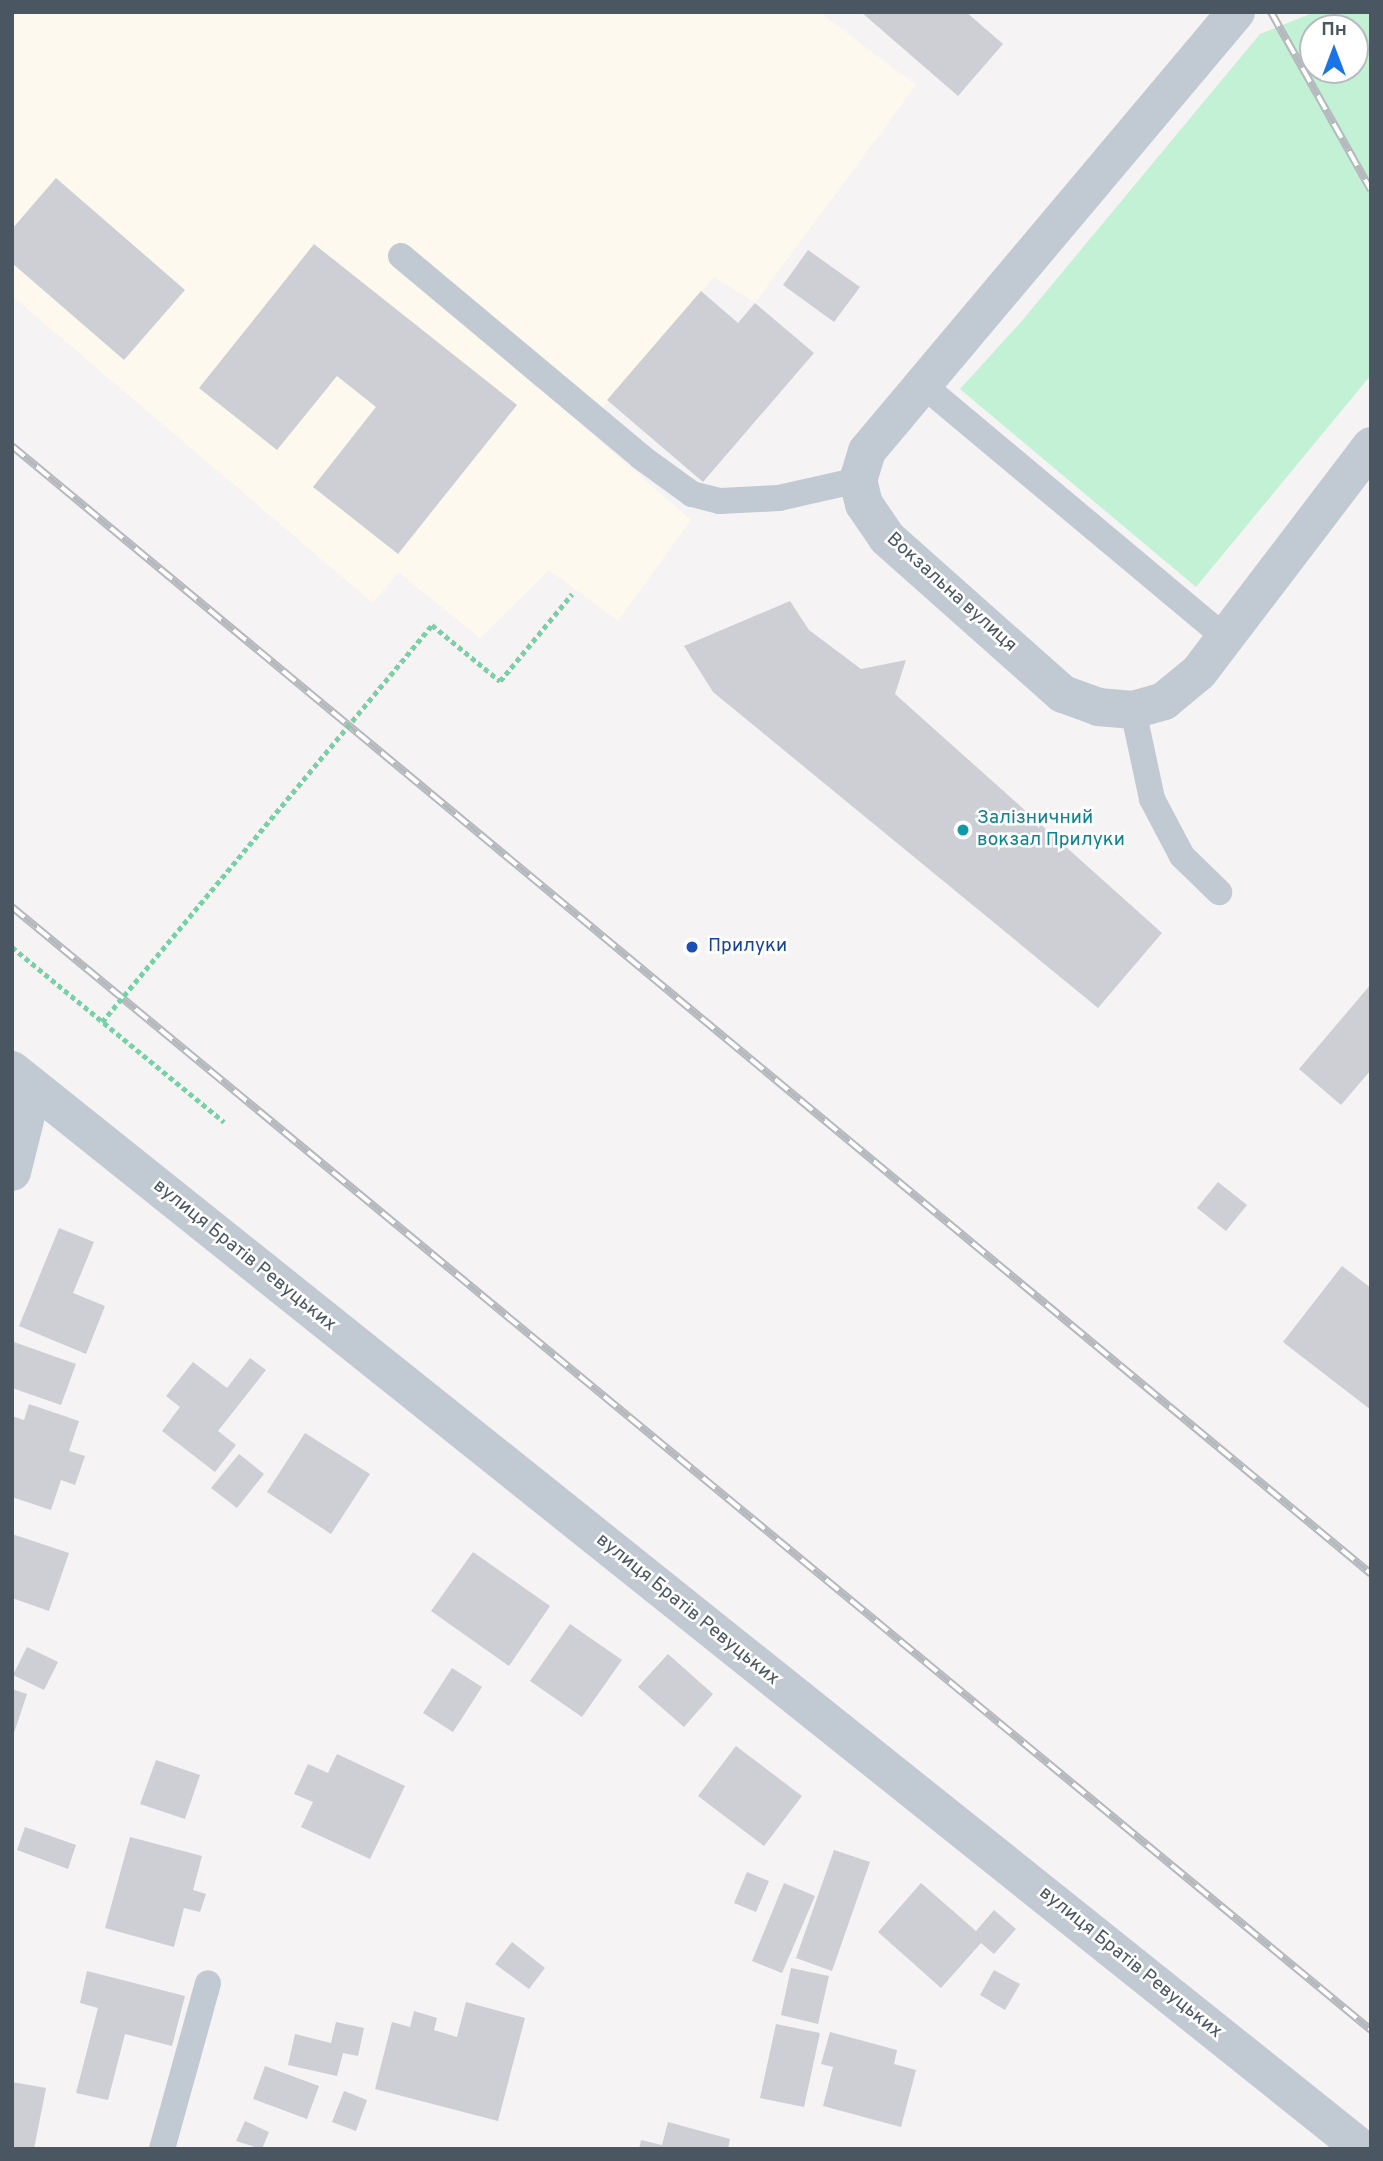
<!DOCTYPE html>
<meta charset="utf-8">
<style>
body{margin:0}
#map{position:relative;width:1383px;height:2161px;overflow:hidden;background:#f5f3f3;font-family:Overpass,sans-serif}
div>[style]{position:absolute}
.commercial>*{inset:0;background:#fdf9ef}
.green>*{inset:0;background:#c3f1d5}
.building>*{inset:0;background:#cdcfd5}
.path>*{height:4.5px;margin-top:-2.25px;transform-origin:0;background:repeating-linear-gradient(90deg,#7ad0a6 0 5px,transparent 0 8.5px)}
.service>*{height:26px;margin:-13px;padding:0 13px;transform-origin:13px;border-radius:13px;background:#c1cad2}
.minor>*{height:38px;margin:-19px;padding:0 19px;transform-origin:19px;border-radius:19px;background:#c1cad2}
.rail>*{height:8px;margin-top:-4px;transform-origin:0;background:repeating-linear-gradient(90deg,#fff 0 16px,#b5b8bd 0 32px);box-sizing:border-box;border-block:2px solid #b5b8bd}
.path-bridge>*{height:4.5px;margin-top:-2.25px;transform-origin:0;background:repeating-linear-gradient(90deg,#7ad0a6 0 5px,transparent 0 8.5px)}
.dots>*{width:19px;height:19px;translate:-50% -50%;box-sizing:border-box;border:4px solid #fff;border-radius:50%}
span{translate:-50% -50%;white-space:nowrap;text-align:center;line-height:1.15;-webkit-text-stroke:5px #fff;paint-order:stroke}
.street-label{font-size:19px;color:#4a5661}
.culture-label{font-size:19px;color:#0d838f}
.left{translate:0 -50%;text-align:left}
.transit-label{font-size:19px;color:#164399}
.frame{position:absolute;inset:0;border:14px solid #4a5661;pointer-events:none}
.north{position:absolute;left:1299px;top:14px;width:70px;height:70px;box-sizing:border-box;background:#fff;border:2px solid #b7bbc0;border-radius:50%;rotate:0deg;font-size:19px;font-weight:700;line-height:28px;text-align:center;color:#4a5661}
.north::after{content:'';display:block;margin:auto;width:24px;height:32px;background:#1a73e8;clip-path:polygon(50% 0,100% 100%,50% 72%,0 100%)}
</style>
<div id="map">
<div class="commercial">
<i style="clip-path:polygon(12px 12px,819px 12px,916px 85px,755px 303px,714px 277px,585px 428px,691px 520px,618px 621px,549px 570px,480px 638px,398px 572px,373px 603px,12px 296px)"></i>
</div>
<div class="green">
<i style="clip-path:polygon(evenodd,1315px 12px,1371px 12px,1371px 375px,1196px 587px,960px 389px,1021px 322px,1260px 34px,1315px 12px,1313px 28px,1355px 28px,1355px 70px,1313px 70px,1313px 28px)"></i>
</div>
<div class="building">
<i style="clip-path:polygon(861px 12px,966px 12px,1003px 44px,958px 96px)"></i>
<i style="clip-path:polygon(56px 178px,185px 290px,124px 360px,12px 263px,12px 229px)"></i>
<i style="clip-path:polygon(314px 244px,517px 405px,398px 554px,313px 487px,376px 407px,337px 376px,277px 450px,199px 388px)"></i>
<i style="clip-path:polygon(808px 250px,860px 287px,834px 322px,783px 285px)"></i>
<i style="clip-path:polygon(701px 291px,738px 323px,755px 303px,814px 353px,703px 482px,607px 400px)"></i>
<i style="clip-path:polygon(790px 601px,809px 630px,861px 669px,906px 660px,895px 694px,1162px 933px,1098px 1008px,713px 692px,684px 646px)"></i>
<i style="clip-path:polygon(1371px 984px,1371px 1070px,1341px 1105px,1299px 1069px)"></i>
<i style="clip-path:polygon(1218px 1182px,1247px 1205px,1226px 1231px,1197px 1208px)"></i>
<i style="clip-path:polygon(59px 1228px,94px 1242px,73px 1293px,105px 1306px,86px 1354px,19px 1326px)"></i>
<i style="clip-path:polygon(1342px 1266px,1371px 1288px,1371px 1410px,1283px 1342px)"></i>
<i style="clip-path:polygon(14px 1342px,76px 1364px,61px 1405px,12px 1388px)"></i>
<i style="clip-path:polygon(250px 1358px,266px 1370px,218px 1431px,236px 1445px,215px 1472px,162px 1431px,180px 1407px,166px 1396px,193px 1362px,227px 1388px)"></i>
<i style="clip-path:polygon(29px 1404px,79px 1421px,69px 1451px,85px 1456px,75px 1485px,61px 1480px,51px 1510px,12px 1497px,12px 1416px,24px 1420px)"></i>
<i style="clip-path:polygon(305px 1433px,370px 1474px,331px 1534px,267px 1492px)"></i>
<i style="clip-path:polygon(239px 1454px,264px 1474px,237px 1508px,211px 1488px)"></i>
<i style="clip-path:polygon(12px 1534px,69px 1553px,49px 1611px,12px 1598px)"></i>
<i style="clip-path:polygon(473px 1552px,550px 1606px,509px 1666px,431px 1611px)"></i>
<i style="clip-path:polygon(570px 1624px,622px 1660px,582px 1717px,530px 1681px)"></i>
<i style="clip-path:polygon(27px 1647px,58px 1662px,44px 1690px,13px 1675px)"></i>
<i style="clip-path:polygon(668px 1654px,713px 1694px,684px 1727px,638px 1687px)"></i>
<i style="clip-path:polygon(452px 1668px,482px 1687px,453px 1732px,423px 1713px)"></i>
<i style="clip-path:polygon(12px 1689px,27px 1694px,13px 1736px,12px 1736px)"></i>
<i style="clip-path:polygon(736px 1746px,802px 1796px,764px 1846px,698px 1796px)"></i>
<i style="clip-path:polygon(337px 1754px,405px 1786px,370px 1859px,301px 1827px,313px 1802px,294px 1794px,308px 1764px,328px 1773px)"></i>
<i style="clip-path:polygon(156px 1760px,200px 1775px,185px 1819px,140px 1804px)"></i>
<i style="clip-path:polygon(25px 1827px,76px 1845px,68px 1869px,17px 1850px)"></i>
<i style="clip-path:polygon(130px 1837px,202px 1856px,193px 1890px,206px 1894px,200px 1912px,184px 1908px,174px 1947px,105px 1928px)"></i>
<i style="clip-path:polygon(834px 1850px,870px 1862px,832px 1971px,796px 1958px)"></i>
<i style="clip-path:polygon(747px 1872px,769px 1881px,756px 1912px,734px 1903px)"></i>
<i style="clip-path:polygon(784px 1883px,815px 1896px,782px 1973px,752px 1961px)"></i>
<i style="clip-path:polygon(921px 1883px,976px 1931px,994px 1910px,1016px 1929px,994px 1954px,981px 1943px,941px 1988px,878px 1932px)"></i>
<i style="clip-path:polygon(512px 1942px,545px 1968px,529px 1989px,495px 1964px)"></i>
<i style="clip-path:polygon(791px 1968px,829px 1976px,818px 2024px,781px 2015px)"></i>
<i style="clip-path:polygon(994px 1970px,1020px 1984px,1005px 2010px,980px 1995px)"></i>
<i style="clip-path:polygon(87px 1971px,185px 1996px,172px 2046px,125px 2034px,108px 2100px,76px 2093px,98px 2008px,80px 2003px)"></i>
<i style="clip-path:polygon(466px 2002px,525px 2018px,498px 2121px,375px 2089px,392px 2022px,410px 2027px,414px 2011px,437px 2018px,434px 2030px,457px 2037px)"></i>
<i style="clip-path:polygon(336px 2022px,364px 2028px,358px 2056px,343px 2053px,337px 2076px,288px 2065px,295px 2034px,331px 2043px)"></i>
<i style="clip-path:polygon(776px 2024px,820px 2033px,804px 2107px,760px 2098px)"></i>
<i style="clip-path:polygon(830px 2032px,897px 2050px,894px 2064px,916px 2070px,901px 2127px,823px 2106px,833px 2067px,821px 2064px)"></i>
<i style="clip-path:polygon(265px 2066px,319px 2086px,307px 2119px,253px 2099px)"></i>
<i style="clip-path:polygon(12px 2082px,46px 2088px,34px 2149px,12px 2149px)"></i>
<i style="clip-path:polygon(344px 2091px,367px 2100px,356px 2131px,332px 2122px)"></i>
<i style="clip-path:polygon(245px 2121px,269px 2132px,262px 2149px,236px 2141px)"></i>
<i style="clip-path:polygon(668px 2122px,730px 2139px,728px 2149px,639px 2149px,641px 2140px,662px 2145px)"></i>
</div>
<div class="path">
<i style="left:432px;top:625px;width:88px;rotate:39.5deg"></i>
<i style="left:500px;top:681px;width:113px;rotate:-50.4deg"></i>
<i style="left:12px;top:947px;width:275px;rotate:39.5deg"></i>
</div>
<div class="service">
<i style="left:401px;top:256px;width:313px;rotate:39.9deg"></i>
<i style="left:641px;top:457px;width:63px;rotate:36deg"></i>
<i style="left:692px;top:494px;width:29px;rotate:14deg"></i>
<i style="left:720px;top:501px;width:59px;rotate:-2.9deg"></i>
<i style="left:779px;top:498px;width:81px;rotate:-12.8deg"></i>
<i style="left:923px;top:385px;width:395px;rotate:39.9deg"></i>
<i style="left:1133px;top:710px;width:91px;rotate:77.9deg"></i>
<i style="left:1152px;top:799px;width:64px;rotate:62.2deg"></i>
<i style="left:1182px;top:856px;width:52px;rotate:44.2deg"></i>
<i style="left:162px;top:2149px;width:172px;rotate:-74.5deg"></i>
</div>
<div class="minor">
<i style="left:1236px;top:12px;width:573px;rotate:130.05deg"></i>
<i style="left:867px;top:451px;width:30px;rotate:107deg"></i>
<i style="left:858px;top:480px;width:25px;rotate:76deg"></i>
<i style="left:864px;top:504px;width:41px;rotate:55.9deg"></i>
<i style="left:887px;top:538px;width:235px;rotate:41.6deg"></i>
<i style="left:1063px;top:694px;width:37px;rotate:20deg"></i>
<i style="left:1098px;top:707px;width:35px;rotate:5deg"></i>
<i style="left:1133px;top:710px;width:32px;rotate:-16deg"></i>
<i style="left:1164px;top:701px;width:45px;rotate:-39.6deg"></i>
<i style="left:1199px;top:672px;width:284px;rotate:-52.7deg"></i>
<i style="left:12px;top:1070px;width:1728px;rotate:38.63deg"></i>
<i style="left:12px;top:1172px;width:87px;rotate:-76deg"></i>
</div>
<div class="rail">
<i style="left:1271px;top:12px;width:204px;rotate:60.7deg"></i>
<i style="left:12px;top:446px;width:1766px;rotate:39.69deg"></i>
<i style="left:12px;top:907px;width:1763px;rotate:39.57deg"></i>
</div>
<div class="path-bridge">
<i style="left:102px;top:1022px;width:516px;rotate:-50.27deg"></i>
</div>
<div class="dots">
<i style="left:963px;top:830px;background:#0f9aa8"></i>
<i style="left:692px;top:947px;background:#1a4fb4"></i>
</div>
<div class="street-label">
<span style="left:951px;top:593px;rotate:42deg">Вокзальна вулиця</span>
<span style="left:244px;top:1256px;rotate:39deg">вулиця Братів Ревуцьких</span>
<span style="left:687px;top:1610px;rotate:39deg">вулиця Братів Ревуцьких</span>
<span style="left:1130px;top:1963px;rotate:39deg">вулиця Братів Ревуцьких</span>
</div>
<div class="culture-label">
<span class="left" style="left:977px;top:830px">Залізничний<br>вокзал Прилуки</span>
</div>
<div class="transit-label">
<span class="left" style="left:708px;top:947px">Прилуки</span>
</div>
<div class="frame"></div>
<div class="north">Пн</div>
</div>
